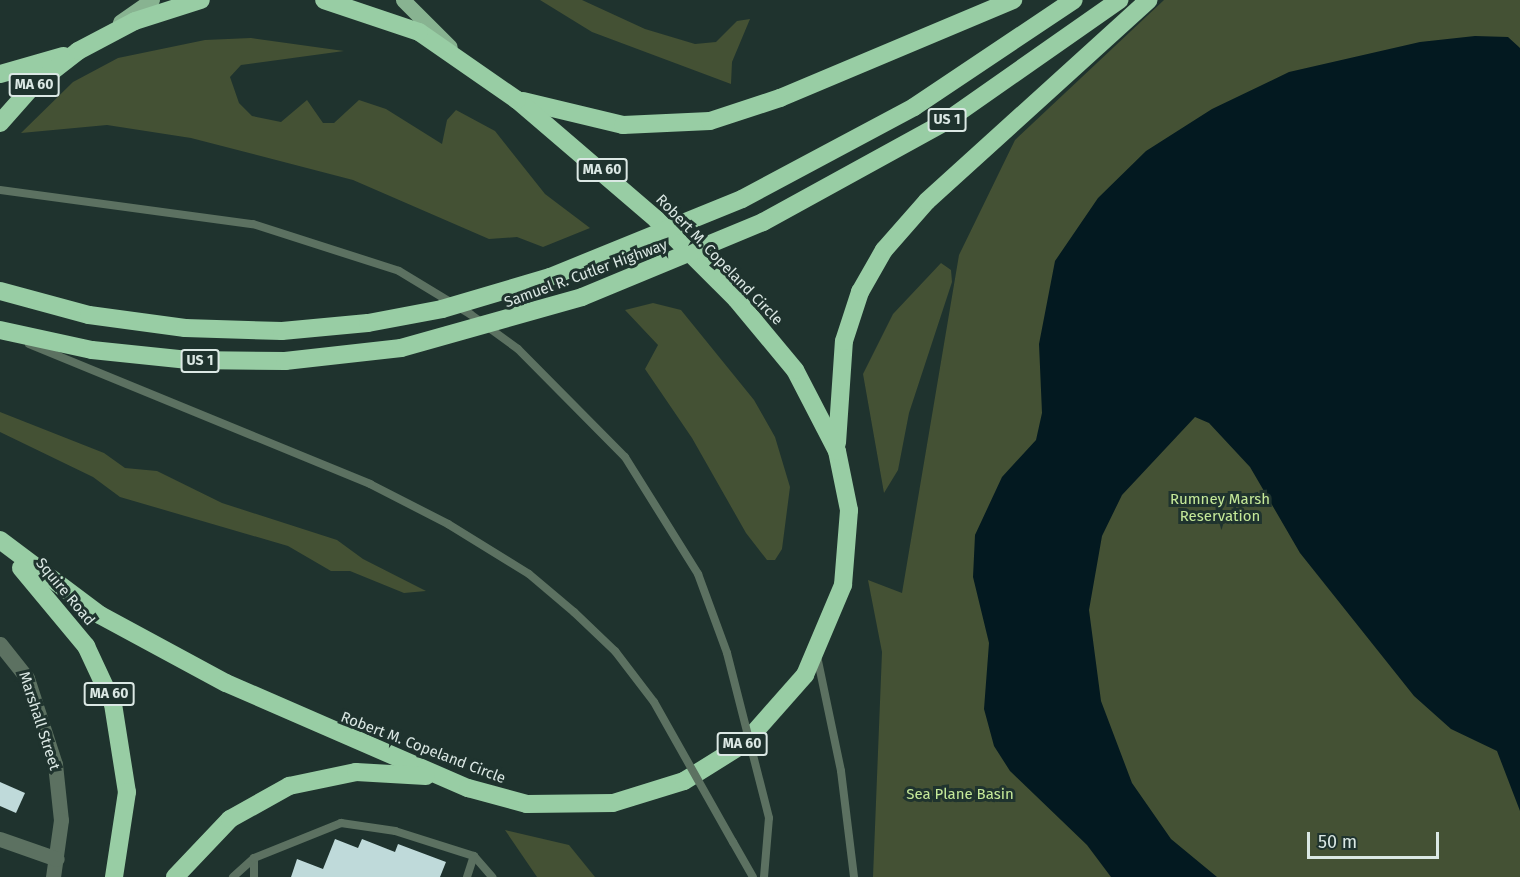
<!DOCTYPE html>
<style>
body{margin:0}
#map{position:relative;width:1520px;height:877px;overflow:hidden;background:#1f332e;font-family:"Fira Sans",sans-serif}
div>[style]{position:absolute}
.green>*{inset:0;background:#445134}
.water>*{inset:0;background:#031920}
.building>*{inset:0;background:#bfdada}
.lane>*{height:8px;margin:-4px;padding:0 4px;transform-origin:4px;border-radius:4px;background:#5c7161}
.street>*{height:15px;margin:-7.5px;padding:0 7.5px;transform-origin:7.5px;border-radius:7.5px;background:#5c7161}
.primary>*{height:15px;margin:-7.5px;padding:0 7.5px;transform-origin:7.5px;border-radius:7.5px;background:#88b391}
.highway>*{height:18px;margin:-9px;padding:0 9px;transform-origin:9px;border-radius:9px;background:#98cda4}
.lane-bridge>*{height:8px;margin:-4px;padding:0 4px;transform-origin:4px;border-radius:4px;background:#5c7161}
.highway-bridge>*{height:18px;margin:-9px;padding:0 9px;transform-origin:9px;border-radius:9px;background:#98cda4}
span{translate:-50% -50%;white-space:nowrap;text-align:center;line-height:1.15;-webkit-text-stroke:6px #1f332e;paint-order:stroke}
.shield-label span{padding:2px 4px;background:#1f332e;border:2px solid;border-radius:4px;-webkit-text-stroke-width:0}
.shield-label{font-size:14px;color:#dbe8e4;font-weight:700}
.street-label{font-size:15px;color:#dbe8e4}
.park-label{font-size:15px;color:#c5e999}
.scale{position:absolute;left:1307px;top:832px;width:132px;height:27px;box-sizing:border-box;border:3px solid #dbe8e4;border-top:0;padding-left:8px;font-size:18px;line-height:21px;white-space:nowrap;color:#dbe8e4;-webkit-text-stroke:4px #1f332e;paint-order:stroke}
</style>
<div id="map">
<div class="green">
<i style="clip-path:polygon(540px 0,582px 0,645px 29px,695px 44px,716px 42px,737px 21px,750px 19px,732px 62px,731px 84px,592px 32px)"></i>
<i style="clip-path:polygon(1164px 0,1520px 0,1520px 877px,873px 877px,882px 652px,868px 580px,902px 593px,959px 255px,1015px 140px)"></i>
<i style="clip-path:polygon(251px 38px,344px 51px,241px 65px,230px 77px,239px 103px,252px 116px,281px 122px,307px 100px,323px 123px,334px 123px,359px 100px,386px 109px,442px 144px,447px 120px,456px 110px,495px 131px,545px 194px,590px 228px,543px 247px,517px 237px,489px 239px,353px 180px,191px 138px,107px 125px,21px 133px,73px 82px,118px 58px,205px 40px)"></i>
<i style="clip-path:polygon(941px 263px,951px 270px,952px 282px,909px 413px,898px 470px,884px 493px,863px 374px,893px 314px)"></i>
<i style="clip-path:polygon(653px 303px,681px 310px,754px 400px,775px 437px,790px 487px,782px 549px,775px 560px,767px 560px,746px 533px,692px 438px,645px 369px,658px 345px,625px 310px)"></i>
<i style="clip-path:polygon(0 412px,104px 453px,125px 468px,157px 471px,222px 503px,337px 540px,363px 559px,426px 591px,404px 593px,350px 571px,331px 571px,288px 546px,120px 497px,93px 477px,0 432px)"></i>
<i style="clip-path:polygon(505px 830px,569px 845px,595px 877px,537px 877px)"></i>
</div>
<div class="water">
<i style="clip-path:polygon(1475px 36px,1508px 37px,1520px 48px,1520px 811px,1497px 751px,1451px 729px,1414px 696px,1300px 553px,1250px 467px,1209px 423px,1195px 417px,1122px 495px,1102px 536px,1089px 610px,1101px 701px,1132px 783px,1171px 839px,1217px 877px,1111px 877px,1087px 845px,1010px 771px,994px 746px,984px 709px,989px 643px,973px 577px,975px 535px,1002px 477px,1036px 440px,1042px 413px,1039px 344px,1055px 261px,1098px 198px,1146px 151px,1212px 109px,1289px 72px,1420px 42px)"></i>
</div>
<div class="building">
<i style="clip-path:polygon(0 782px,25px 793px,16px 813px,0 806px)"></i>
<i style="clip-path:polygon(335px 839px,358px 848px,362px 839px,395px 852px,398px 844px,446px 862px,440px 877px,291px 877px,297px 859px,323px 869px)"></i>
</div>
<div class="lane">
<i style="left:0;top:190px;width:255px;rotate:7.7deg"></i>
<i style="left:253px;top:224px;width:153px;rotate:17.8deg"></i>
<i style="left:399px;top:271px;width:83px;rotate:31.2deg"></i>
<i style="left:470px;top:314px;width:59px;rotate:36.1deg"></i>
<i style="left:518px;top:349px;width:152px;rotate:45.3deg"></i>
<i style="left:625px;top:457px;width:138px;rotate:58deg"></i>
<i style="left:698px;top:574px;width:84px;rotate:69.8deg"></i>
<i style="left:29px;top:344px;width:369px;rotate:22.3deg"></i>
<i style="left:370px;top:484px;width:88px;rotate:27.1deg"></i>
<i style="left:448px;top:524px;width:95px;rotate:31.7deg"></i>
<i style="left:529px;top:574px;width:59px;rotate:40.2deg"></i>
<i style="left:574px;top:612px;width:57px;rotate:43.6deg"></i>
<i style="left:615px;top:651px;width:64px;rotate:52.6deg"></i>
<i style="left:817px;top:656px;width:117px;rotate:78.2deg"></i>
<i style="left:841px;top:771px;width:107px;rotate:83deg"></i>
<i style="left:733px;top:842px;width:40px;rotate:60.3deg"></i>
<i style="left:254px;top:858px;width:19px;rotate:90deg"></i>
<i style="left:233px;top:877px;width:28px;rotate:-42deg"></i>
<i style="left:254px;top:858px;width:94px;rotate:-21.9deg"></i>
<i style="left:341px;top:823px;width:55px;rotate:8.4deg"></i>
<i style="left:395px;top:831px;width:83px;rotate:17.6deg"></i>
<i style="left:474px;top:856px;width:28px;rotate:49deg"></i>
<i style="left:467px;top:877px;width:22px;rotate:-72deg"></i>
<i style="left:764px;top:877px;width:59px;rotate:-85.2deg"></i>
</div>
<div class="street">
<i style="left:0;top:644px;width:43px;rotate:51.5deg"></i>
<i style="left:27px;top:678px;width:90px;rotate:72deg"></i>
<i style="left:55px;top:764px;width:56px;rotate:83.9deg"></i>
<i style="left:61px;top:820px;width:58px;rotate:98deg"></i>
<i style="left:0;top:839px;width:60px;rotate:19.3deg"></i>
</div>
<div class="primary">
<i style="left:403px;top:0;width:66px;rotate:45deg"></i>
<i style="left:120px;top:22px;width:39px;rotate:-35deg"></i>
</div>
<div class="highway">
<i style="left:0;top:74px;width:66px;rotate:-15.9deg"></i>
<i style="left:523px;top:101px;width:103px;rotate:13.5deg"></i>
<i style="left:623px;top:125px;width:87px;rotate:-2.6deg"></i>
<i style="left:710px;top:121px;width:74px;rotate:-18.2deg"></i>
<i style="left:780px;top:98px;width:253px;rotate:-22.8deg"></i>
<i style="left:0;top:123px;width:48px;rotate:-48.4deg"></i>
<i style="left:32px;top:87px;width:58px;rotate:-38deg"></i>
<i style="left:78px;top:51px;width:64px;rotate:-27.8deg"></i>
<i style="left:135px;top:21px;width:69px;rotate:-17.7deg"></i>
<i style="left:742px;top:199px;width:195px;rotate:-28.1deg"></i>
<i style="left:914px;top:107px;width:192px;rotate:-33.8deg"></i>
<i style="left:763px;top:222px;width:208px;rotate:-28.8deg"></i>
<i style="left:945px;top:122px;width:213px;rotate:-35deg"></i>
<i style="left:0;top:291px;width:92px;rotate:15.1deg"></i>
<i style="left:89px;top:315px;width:97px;rotate:7.7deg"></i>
<i style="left:185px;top:328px;width:97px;rotate:1.8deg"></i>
<i style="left:282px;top:331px;width:86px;rotate:-5.3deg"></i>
<i style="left:0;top:330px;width:94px;rotate:12.3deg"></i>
<i style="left:92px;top:350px;width:97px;rotate:5.9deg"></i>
<i style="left:188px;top:360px;width:97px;rotate:0.6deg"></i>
<i style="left:285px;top:361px;width:117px;rotate:-6.4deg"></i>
<i style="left:837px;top:443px;width:102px;rotate:-86.1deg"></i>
<i style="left:844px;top:341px;width:52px;rotate:-71.9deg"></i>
<i style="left:860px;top:292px;width:48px;rotate:-60.3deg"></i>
<i style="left:884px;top:250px;width:65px;rotate:-48.7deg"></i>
<i style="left:927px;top:201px;width:299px;rotate:-42.2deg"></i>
<i style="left:0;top:540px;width:125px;rotate:36.9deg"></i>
<i style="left:100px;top:615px;width:143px;rotate:28.4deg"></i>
<i style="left:226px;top:683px;width:264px;rotate:23.5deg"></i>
<i style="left:468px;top:788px;width:61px;rotate:15.2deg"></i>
<i style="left:527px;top:804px;width:86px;rotate:-0.7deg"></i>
<i style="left:613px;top:803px;width:74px;rotate:-17.2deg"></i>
<i style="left:684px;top:781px;width:72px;rotate:-31.9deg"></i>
<i style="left:745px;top:743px;width:91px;rotate:-48.6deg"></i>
<i style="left:805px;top:675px;width:98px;rotate:-67.1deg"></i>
<i style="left:843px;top:585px;width:75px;rotate:-85.4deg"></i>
<i style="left:849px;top:510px;width:60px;rotate:-101.5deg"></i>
<i style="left:837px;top:451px;width:91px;rotate:-117.4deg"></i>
<i style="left:795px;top:370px;width:92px;rotate:-129.7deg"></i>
<i style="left:736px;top:299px;width:113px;rotate:-135deg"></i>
<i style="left:656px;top:219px;width:183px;rotate:-139.4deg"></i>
<i style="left:517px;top:100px;width:119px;rotate:-145.2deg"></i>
<i style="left:419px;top:32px;width:100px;rotate:-161.4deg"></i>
<i style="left:21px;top:568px;width:102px;rotate:50.2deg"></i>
<i style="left:86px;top:646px;width:64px;rotate:65deg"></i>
<i style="left:113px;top:704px;width:89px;rotate:81deg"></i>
<i style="left:127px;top:792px;width:86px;rotate:98.7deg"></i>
<i style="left:175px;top:877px;width:80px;rotate:-46.5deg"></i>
<i style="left:230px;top:819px;width:68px;rotate:-29.2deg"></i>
<i style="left:289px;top:786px;width:68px;rotate:-11.8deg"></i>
<i style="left:356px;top:772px;width:70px;rotate:3.3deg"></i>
</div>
<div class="lane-bridge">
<i style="left:727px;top:653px;width:170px;rotate:75.7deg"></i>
<i style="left:654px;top:702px;width:161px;rotate:60.6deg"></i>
</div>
<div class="highway-bridge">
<i style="left:368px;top:323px;width:75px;rotate:-10.7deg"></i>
<i style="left:442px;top:309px;width:113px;rotate:-16.5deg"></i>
<i style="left:550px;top:277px;width:207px;rotate:-22.1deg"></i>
<i style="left:401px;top:348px;width:188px;rotate:-15.7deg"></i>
<i style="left:582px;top:297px;width:196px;rotate:-22.5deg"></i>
</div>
<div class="shield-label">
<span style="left:34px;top:85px">MA 60</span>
<span style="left:947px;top:120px">US 1</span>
<span style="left:602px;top:170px">MA 60</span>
<span style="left:200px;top:361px">US 1</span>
<span style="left:109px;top:694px">MA 60</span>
<span style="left:742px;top:744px">MA 60</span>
</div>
<div class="street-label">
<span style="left:719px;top:260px;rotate:46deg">Robert M. Copeland Circle</span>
<span style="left:586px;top:274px;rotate:-20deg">Samuel R. Cutler Highway</span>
<span style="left:65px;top:592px;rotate:50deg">Squire Road</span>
<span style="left:39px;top:721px;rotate:72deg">Marshall Street</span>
<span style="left:423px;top:748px;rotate:21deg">Robert M. Copeland Circle</span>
</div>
<div class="park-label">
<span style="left:1220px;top:508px">Rumney Marsh<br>Reservation</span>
<span style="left:960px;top:795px">Sea Plane Basin</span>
</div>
<div class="scale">50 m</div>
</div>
